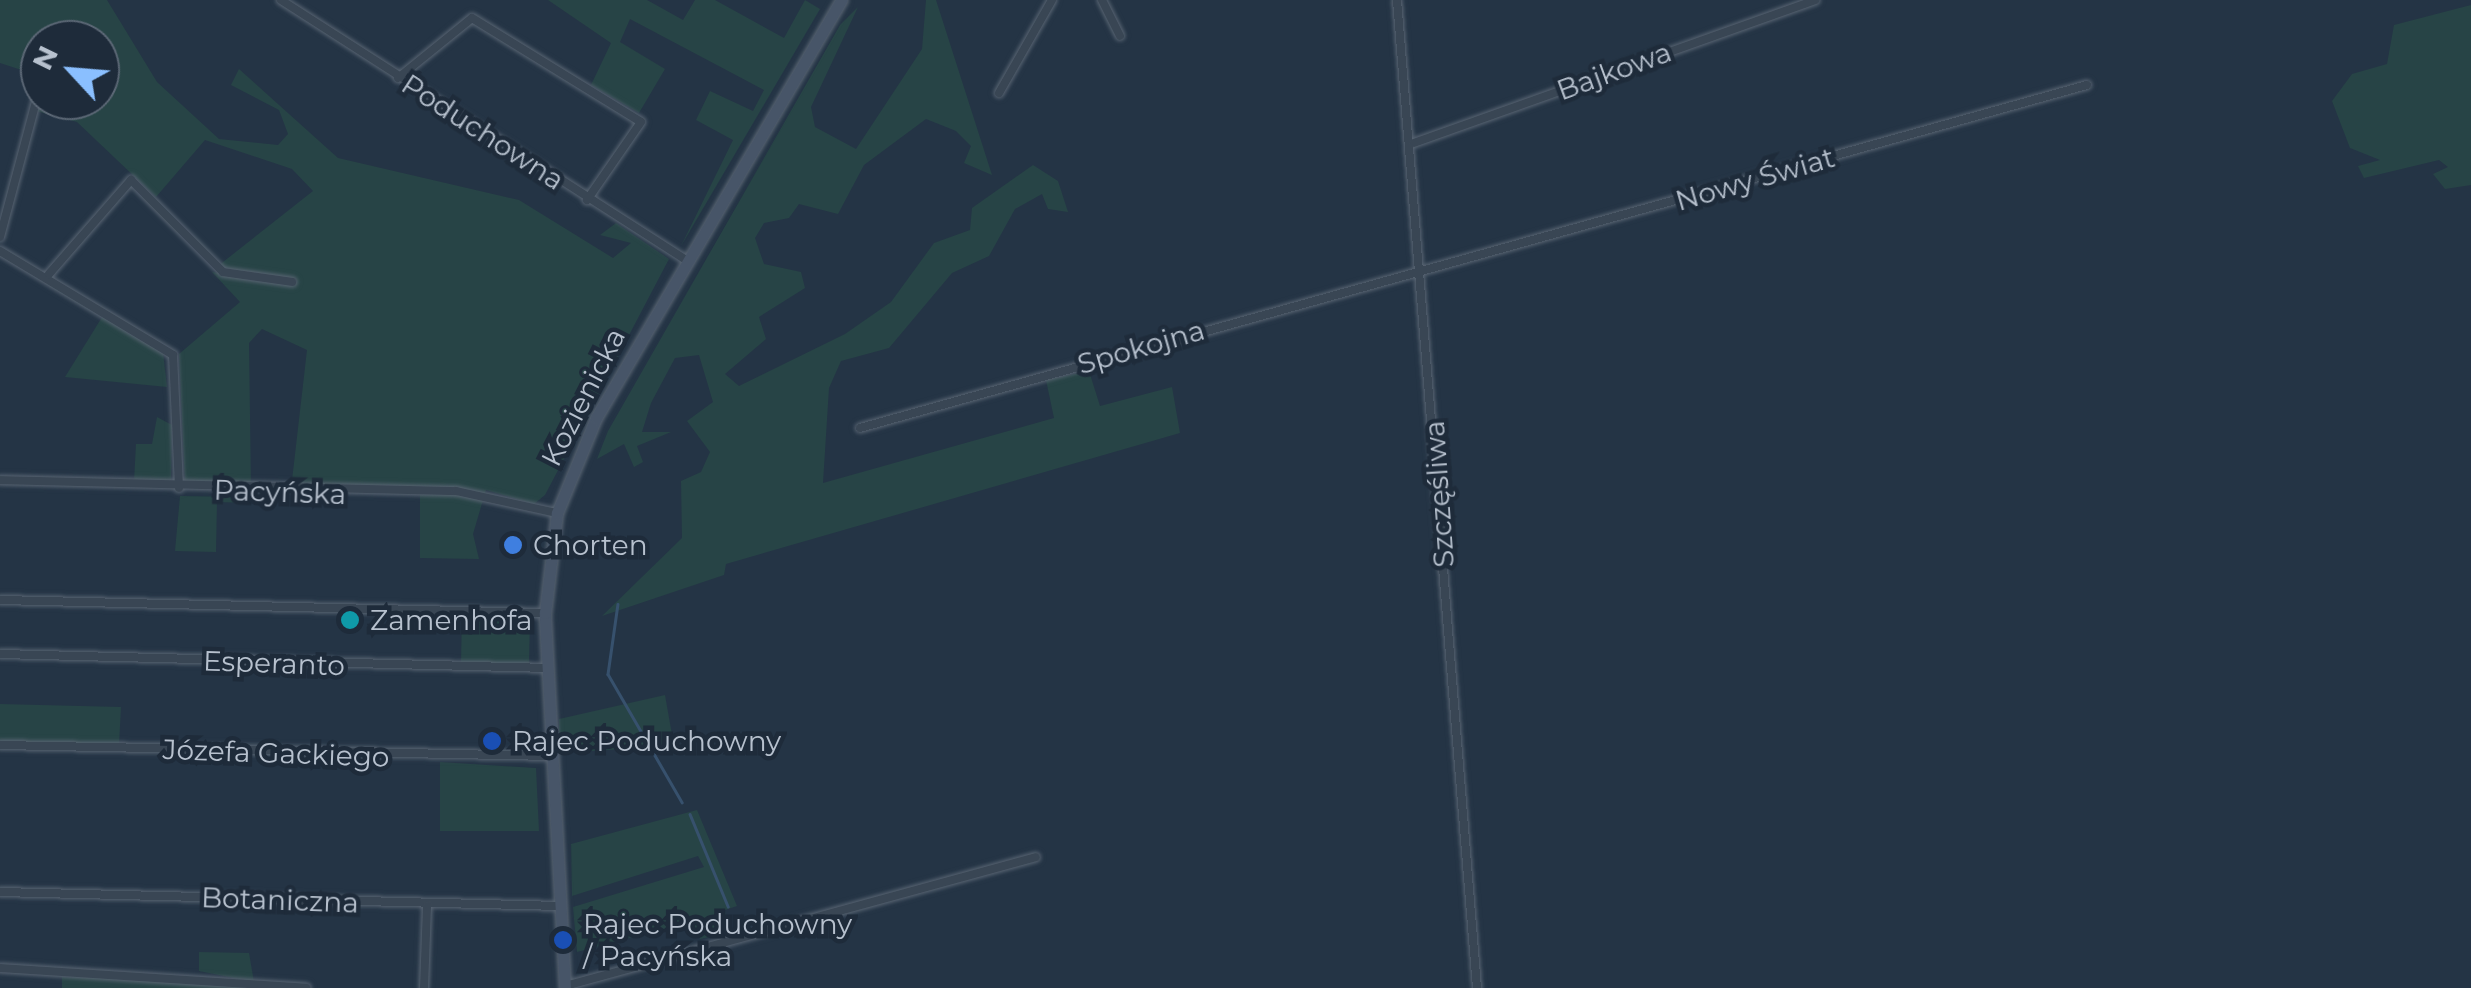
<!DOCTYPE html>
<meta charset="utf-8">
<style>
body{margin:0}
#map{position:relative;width:2471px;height:988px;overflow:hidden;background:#243445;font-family:Montserrat,sans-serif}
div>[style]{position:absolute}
.green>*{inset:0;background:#274446}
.stream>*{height:2.5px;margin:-1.25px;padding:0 1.25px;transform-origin:1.25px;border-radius:1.25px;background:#37516d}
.roads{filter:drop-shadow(0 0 2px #586472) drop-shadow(0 0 2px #586472)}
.minor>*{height:8px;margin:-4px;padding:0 4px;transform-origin:4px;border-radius:4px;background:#394654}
.secondary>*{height:11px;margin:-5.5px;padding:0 5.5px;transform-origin:5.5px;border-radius:5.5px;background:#475568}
.dots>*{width:28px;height:28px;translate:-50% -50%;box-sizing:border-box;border:5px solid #1e2b3a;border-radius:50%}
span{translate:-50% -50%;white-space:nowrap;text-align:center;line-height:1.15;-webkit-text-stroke:9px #1e2b3a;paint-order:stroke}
.street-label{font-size:28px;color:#b7c1ce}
.poi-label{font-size:28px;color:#b7c1ce}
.left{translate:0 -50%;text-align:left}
.north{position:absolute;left:20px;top:20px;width:100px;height:100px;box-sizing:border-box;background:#1e2b3a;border:2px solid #5b6775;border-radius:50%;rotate:296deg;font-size:28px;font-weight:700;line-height:40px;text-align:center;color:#b7c1ce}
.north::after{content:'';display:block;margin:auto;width:35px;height:45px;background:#8abfff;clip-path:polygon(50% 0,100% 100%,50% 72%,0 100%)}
</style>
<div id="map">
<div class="green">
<i style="clip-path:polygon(0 0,107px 0,157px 82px,219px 139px,278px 145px,288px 134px,279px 110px,231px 85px,239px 69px,338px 158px,519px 200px,613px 258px,631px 243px,600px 235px,616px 223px,669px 259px,545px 495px,534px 504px,486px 490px,473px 534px,479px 559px,420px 558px,420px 488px,291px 489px,307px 350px,262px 329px,249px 343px,251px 488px,185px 485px,179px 354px,240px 302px,212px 272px,298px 284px,218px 266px,313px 191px,292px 169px,205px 140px,156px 197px,77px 122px,36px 111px,40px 100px,100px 100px,100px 40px,40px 40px,40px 76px,0 63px)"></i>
<i style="clip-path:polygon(548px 0,647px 0,683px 20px,695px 0,715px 0,784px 38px,805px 0,820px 9px,681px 246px,733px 140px,696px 120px,710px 91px,753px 111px,764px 90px,630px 19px,620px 42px,665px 69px,639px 113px,591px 85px,611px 43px)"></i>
<i style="clip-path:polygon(926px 0,936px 0,992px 175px,964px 163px,971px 146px,956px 131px,926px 119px,864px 165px,838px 214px,799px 204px,789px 218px,764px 223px,755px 238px,764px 264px,801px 272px,805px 288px,759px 317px,766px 339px,725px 374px,739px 386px,845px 334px,891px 302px,934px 243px,970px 230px,972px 208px,1033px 165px,1058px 181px,1068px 212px,1048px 209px,1042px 194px,1015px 209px,989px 256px,952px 273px,889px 348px,841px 361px,829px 388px,823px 483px,1054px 418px,1046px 380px,1089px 371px,1100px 406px,1172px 387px,1180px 433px,726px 564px,724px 575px,602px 616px,682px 538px,681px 481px,701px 472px,710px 452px,687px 421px,713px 402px,699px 355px,675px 358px,651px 403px,642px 432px,671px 432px,637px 446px,643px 462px,634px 467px,624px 444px,597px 459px,608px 431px,840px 25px,858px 7px,811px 107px,815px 127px,856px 149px,922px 49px)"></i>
<i style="clip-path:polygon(2471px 5px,2471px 185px,2445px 189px,2433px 174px,2448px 167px,2439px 160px,2364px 178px,2358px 166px,2380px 160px,2350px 148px,2332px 101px,2352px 74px,2387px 64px,2394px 25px)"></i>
<i style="clip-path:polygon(104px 314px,163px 352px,167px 387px,65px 377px)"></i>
<i style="clip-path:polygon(157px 417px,172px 425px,171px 482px,134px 481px,136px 444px,152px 444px)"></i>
<i style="clip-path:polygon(180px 496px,251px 497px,251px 503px,217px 502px,216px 552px,175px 551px)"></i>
<i style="clip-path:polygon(462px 615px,530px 617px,529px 664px,461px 662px)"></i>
<i style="clip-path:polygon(665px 695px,674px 746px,559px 753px,559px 719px)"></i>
<i style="clip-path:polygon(0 704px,121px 707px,119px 745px,0 741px)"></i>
<i style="clip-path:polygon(440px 762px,536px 768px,539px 831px,440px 831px)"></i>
<i style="clip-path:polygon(697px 810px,737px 906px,725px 910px,728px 933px,700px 939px,693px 921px,577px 952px,573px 907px,704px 867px,698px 856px,572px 896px,571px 844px)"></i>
<i style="clip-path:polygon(199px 952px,249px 953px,254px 982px,199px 971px)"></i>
<i style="clip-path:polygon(62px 977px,187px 980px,251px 988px,62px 988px)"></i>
</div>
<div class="stream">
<i style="left:618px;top:604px;width:71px;rotate:98.1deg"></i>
<i style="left:608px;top:674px;width:148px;rotate:60deg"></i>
<i style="left:690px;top:814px;width:100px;rotate:67.6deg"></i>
</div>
<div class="roads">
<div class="minor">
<i style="left:281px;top:0;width:483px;rotate:32.7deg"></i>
<i style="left:1102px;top:0;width:40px;rotate:63.4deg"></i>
<i style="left:1397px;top:0;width:991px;rotate:85.37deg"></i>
<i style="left:398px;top:78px;width:95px;rotate:-39deg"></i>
<i style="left:472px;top:18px;width:198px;rotate:31.6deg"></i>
<i style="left:641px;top:122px;width:95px;rotate:124.7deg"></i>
<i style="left:999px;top:93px;width:107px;rotate:-60.3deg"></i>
<i style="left:1414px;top:143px;width:426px;rotate:-19.6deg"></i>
<i style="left:0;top:237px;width:155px;rotate:-75.1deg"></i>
<i style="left:0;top:251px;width:202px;rotate:31deg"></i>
<i style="left:173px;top:355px;width:133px;rotate:87.4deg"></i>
<i style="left:49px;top:274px;width:125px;rotate:-48.9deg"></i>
<i style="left:131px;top:180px;width:130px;rotate:45deg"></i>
<i style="left:223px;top:272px;width:70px;rotate:8.2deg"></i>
<i style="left:860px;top:428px;width:1274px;rotate:-15.62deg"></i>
<i style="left:0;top:480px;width:456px;rotate:1.4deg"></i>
<i style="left:456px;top:491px;width:103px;rotate:12.3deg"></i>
<i style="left:0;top:600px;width:545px;rotate:1.37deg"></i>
<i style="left:0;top:654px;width:548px;rotate:1.46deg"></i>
<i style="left:0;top:745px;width:552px;rotate:1.14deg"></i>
<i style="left:0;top:892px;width:561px;rotate:1.43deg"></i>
<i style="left:0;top:968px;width:307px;rotate:3.7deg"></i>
<i style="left:565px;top:986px;width:488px;rotate:-15.3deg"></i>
<i style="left:424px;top:988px;width:83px;rotate:-87.9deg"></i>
</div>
<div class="secondary">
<i style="left:565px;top:988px;width:376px;rotate:-93.1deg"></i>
<i style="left:545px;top:613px;width:101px;rotate:-83.2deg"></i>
<i style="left:557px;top:513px;width:103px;rotate:-67.7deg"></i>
<i style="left:596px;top:418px;width:485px;rotate:-59.6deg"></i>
</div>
</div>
<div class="dots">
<i style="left:513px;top:545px;background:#3f7fe0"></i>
<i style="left:350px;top:620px;background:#0f9aa8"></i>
<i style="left:492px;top:741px;background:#1a4fb4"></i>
<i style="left:563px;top:940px;background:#1a4fb4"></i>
</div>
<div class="street-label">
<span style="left:1614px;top:71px;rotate:-20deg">Bajkowa</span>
<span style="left:483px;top:132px;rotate:33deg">Poduchowna</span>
<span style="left:1755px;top:179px;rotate:-16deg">Nowy Świat</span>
<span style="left:1141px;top:347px;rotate:-16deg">Spokojna</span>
<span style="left:583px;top:397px;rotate:-63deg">Kozienicka</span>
<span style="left:280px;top:492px;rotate:2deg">Pacyńska</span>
<span style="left:1439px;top:494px;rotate:-94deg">Szczęśliwa</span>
<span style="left:274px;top:663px;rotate:2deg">Esperanto</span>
<span style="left:276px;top:753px;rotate:2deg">Józefa Gackiego</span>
<span style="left:280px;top:900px;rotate:2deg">Botaniczna</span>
</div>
<div class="poi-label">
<span class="left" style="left:533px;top:545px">Chorten</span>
<span class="left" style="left:370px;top:620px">Zamenhofa</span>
<span class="left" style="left:512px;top:741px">Rajec Poduchowny</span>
<span class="left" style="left:583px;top:940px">Rajec Poduchowny<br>/ Pacyńska</span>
</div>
<div class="north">N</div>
</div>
